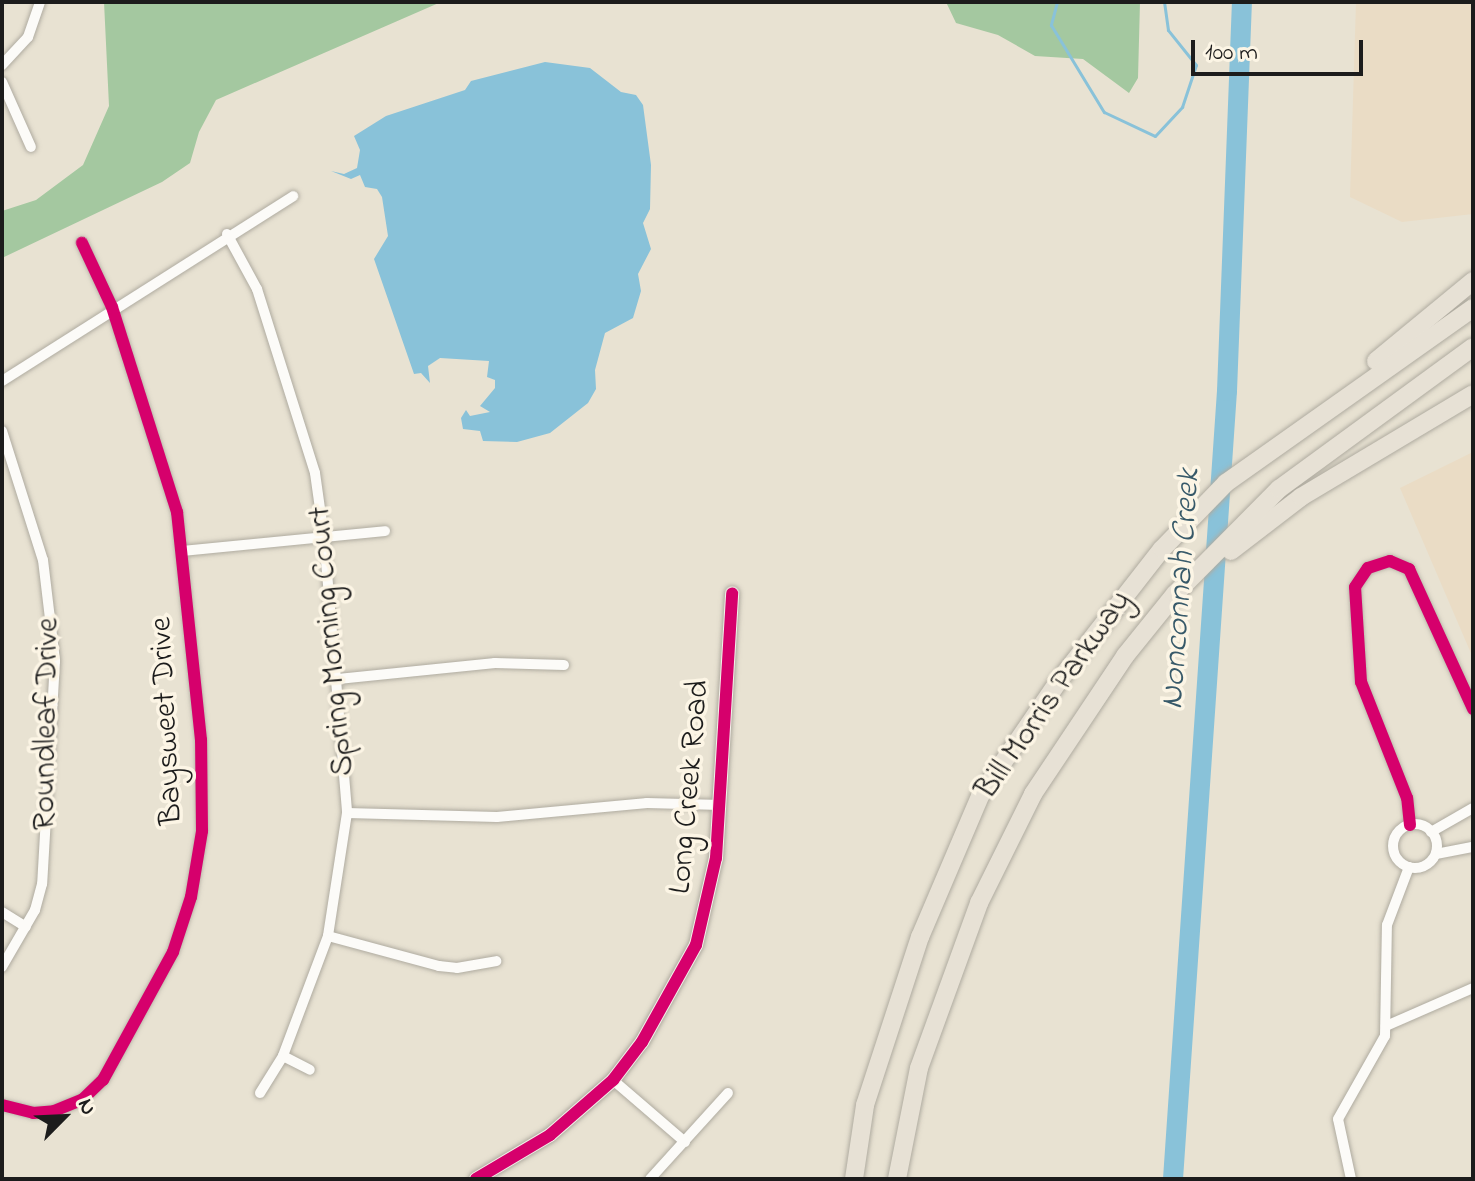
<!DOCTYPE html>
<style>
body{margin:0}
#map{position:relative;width:1475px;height:1181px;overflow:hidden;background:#e8e2d2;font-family:"Indie Flower",sans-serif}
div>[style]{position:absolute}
.built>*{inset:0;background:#eadcc5}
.forest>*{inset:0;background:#a4c8a0}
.water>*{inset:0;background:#89c2d9}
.stream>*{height:3px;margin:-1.5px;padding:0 1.5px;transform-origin:1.5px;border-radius:1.5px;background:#89c2d9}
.river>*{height:20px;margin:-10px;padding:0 10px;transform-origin:10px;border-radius:10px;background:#89c2d9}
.roads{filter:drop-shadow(0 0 2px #afaba0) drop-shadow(0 0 2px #afaba0)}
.street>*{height:10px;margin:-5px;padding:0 5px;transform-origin:5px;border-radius:5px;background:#fcfbf8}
.street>.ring{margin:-5px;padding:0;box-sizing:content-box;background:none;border:10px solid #fcfbf8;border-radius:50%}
.secondary>*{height:14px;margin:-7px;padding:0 7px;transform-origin:7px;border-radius:7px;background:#f4f0ea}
.highway>*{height:18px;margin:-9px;padding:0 9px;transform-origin:9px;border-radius:9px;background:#e7e1d5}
.cycleway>*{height:12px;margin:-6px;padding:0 6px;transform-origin:6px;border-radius:6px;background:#d6006c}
span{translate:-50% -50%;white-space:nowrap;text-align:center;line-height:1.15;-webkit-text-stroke:7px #fcf5e5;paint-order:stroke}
.street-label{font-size:32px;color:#1c1c1c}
.water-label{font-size:34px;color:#375969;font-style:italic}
.frame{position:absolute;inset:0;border:4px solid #1c1c1c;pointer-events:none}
.north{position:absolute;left:24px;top:1077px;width:80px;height:80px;-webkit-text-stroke:6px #fcf5e5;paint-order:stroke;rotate:66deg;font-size:22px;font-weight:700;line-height:32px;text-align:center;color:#1c1c1c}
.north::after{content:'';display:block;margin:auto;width:28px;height:36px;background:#1c1c1c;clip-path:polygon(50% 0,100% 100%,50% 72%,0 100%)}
.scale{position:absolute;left:1191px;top:40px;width:172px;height:36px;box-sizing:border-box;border:4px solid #1c1c1c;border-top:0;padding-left:10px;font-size:24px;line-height:28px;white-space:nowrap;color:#1c1c1c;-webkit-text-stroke:6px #fcf5e5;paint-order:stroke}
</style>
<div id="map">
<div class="built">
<i style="clip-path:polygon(1356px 2px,1473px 2px,1473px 214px,1402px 222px,1350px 197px)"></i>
<i style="clip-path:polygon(1473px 452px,1473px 658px,1400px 488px)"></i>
</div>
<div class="forest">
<i style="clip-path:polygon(104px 2px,441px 2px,216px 100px,199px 132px,190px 163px,162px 182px,2px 258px,2px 211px,36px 200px,83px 165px,109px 106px)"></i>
<i style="clip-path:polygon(946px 2px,1140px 2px,1138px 78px,1129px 93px,1083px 59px,1035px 56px,998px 35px,956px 23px)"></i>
</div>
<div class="water">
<i style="clip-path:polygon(545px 62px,590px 68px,621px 92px,636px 95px,643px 105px,651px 165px,650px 209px,643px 223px,651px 249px,638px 274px,641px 291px,633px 318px,605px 333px,595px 370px,596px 389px,588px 403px,550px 433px,517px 442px,483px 441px,480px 431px,463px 429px,461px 418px,466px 410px,470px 416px,490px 412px,480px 406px,495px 388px,495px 380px,487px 377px,489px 361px,440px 358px,428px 366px,430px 383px,421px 373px,414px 374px,374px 259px,388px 236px,382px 197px,377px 189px,365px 187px,360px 175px,351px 179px,331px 171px,344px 174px,357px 168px,360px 150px,354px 136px,386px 116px,465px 90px,471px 81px)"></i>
</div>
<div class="stream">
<i style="left:1057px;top:2px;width:24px;rotate:105deg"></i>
<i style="left:1051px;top:25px;width:102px;rotate:58.7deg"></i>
<i style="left:1104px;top:112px;width:56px;rotate:25.2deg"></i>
<i style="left:1155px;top:136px;width:40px;rotate:-47deg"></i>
<i style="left:1182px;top:107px;width:44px;rotate:-71.6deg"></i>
<i style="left:1196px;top:65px;width:45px;rotate:-128.7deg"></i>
<i style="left:1168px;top:30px;width:28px;rotate:-98deg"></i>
</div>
<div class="river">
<i style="left:1173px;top:1179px;width:790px;rotate:-86.08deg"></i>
<i style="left:1227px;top:391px;width:389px;rotate:-87.8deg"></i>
</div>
<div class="roads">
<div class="street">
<i style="left:2px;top:65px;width:38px;rotate:-47deg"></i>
<i style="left:28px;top:37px;width:37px;rotate:-71deg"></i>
<i style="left:2px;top:82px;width:71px;rotate:66deg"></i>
<i style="left:227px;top:234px;width:63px;rotate:61.4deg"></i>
<i style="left:257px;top:289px;width:193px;rotate:72.5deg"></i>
<i style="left:315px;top:473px;width:65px;rotate:82deg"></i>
<i style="left:324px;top:537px;width:277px;rotate:85.2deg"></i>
<i style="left:347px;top:813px;width:124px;rotate:98.8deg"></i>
<i style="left:328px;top:936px;width:128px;rotate:110.6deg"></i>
<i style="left:283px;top:1056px;width:30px;rotate:27deg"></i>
<i style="left:2px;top:381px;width:345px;rotate:-32.4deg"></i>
<i style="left:2px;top:431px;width:135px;rotate:72.4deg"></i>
<i style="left:43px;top:560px;width:102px;rotate:83.2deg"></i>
<i style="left:55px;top:661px;width:223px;rotate:93.3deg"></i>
<i style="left:42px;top:884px;width:27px;rotate:105deg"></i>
<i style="left:35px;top:910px;width:66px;rotate:120.1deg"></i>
<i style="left:182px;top:551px;width:204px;rotate:-5.6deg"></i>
<i style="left:338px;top:679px;width:158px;rotate:-5.8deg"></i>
<i style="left:495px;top:663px;width:69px;rotate:1.7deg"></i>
<i style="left:347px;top:813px;width:150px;rotate:1.5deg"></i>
<i style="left:497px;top:817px;width:151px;rotate:-5.3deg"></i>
<i style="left:647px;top:803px;width:74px;rotate:1.5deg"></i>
<i class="ring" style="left:1393px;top:824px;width:34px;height:34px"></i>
<i style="left:1410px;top:825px;width:27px;rotate:-96deg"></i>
<i style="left:1407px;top:798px;width:125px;rotate:-111.6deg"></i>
<i style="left:1361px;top:682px;width:95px;rotate:-93.6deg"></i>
<i style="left:1355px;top:587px;width:23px;rotate:-56deg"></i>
<i style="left:1368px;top:568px;width:23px;rotate:-18deg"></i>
<i style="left:1390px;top:561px;width:21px;rotate:23deg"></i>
<i style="left:1409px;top:569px;width:154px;rotate:65.4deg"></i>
<i style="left:1431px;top:832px;width:48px;rotate:-29.7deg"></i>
<i style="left:1436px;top:854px;width:38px;rotate:-11deg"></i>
<i style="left:2px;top:912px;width:28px;rotate:32deg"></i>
<i style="left:328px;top:936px;width:115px;rotate:15.1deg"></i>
<i style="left:439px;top:966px;width:18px;rotate:6deg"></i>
<i style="left:457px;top:968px;width:40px;rotate:-10deg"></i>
<i style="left:1386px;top:1026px;width:95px;rotate:-23.6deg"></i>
<i style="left:613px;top:1080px;width:95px;rotate:40.7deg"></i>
<i style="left:260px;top:1093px;width:44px;rotate:-58.1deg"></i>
<i style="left:2px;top:1105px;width:32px;rotate:14deg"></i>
<i style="left:33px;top:1113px;width:21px;rotate:-5deg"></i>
<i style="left:54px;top:1111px;width:31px;rotate:-22deg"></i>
<i style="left:83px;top:1099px;width:28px;rotate:-44deg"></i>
<i style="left:103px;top:1080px;width:146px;rotate:-61.3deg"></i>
<i style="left:173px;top:952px;width:58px;rotate:-71.9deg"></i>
<i style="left:191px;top:897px;width:67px;rotate:-80.5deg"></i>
<i style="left:202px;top:831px;width:91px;rotate:-90.6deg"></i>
<i style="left:201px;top:740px;width:229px;rotate:-96deg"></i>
<i style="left:177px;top:512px;width:215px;rotate:-107.6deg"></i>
<i style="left:112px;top:307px;width:71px;rotate:-115.1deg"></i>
<i style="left:650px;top:1179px;width:116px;rotate:-47.8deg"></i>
<i style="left:1351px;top:1179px;width:61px;rotate:-102.2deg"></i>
<i style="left:1338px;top:1119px;width:95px;rotate:-60.5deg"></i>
<i style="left:1385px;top:1036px;width:111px;rotate:-89deg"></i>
<i style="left:1387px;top:925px;width:62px;rotate:-69.2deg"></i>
</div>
<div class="secondary">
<i style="left:476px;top:1179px;width:86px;rotate:-30.7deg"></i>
<i style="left:550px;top:1135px;width:84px;rotate:-41.1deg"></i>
<i style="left:613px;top:1080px;width:48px;rotate:-52.7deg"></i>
<i style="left:642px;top:1042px;width:111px;rotate:-60.9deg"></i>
<i style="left:696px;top:945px;width:89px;rotate:-77.1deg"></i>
<i style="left:716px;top:858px;width:265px;rotate:-86.5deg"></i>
</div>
<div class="highway">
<i style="left:1376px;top:361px;width:126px;rotate:-39.5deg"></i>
<i style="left:1231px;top:551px;width:88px;rotate:-37.6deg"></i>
<i style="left:1301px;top:497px;width:200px;rotate:-30.9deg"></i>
<i style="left:854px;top:1179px;width:75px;rotate:-81.5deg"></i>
<i style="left:865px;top:1105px;width:177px;rotate:-71.9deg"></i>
<i style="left:920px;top:937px;width:153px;rotate:-66.9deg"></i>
<i style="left:980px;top:796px;width:138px;rotate:-55.6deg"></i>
<i style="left:1058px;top:682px;width:169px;rotate:-52deg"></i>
<i style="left:1162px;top:549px;width:92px;rotate:-45.9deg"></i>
<i style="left:1226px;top:483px;width:303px;rotate:-35.3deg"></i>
<i style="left:897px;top:1179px;width:113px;rotate:-78.8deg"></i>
<i style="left:919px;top:1068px;width:176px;rotate:-70deg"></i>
<i style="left:979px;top:903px;width:122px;rotate:-63.6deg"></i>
<i style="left:1033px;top:794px;width:166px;rotate:-56.3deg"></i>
<i style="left:1125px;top:656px;width:80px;rotate:-51.1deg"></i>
<i style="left:1175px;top:594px;width:148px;rotate:-45.3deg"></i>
<i style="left:1279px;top:489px;width:240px;rotate:-36.2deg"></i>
</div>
</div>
<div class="cycleway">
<i style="left:1410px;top:825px;width:27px;rotate:-96deg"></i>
<i style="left:1407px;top:798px;width:125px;rotate:-111.6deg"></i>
<i style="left:1361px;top:682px;width:95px;rotate:-93.6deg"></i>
<i style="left:1355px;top:587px;width:23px;rotate:-56deg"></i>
<i style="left:1368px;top:568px;width:23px;rotate:-18deg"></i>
<i style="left:1390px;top:561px;width:21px;rotate:23deg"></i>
<i style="left:1409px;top:569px;width:154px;rotate:65.4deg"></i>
<i style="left:2px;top:1105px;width:32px;rotate:14deg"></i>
<i style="left:33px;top:1113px;width:21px;rotate:-5deg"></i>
<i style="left:54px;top:1111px;width:31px;rotate:-22deg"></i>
<i style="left:83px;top:1099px;width:28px;rotate:-44deg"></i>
<i style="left:103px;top:1080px;width:146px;rotate:-61.3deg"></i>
<i style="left:173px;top:952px;width:58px;rotate:-71.9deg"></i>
<i style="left:191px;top:897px;width:67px;rotate:-80.5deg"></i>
<i style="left:202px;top:831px;width:91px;rotate:-90.6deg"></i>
<i style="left:201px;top:740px;width:229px;rotate:-96deg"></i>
<i style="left:177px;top:512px;width:215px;rotate:-107.6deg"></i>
<i style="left:112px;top:307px;width:71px;rotate:-115.1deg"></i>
<i style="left:476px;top:1179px;width:86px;rotate:-30.7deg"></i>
<i style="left:550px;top:1135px;width:84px;rotate:-41.1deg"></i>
<i style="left:613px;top:1080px;width:48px;rotate:-52.7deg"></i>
<i style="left:642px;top:1042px;width:111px;rotate:-60.9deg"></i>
<i style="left:696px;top:945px;width:89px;rotate:-77.1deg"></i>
<i style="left:716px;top:858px;width:265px;rotate:-86.5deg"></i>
</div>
<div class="street-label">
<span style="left:333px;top:641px;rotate:-95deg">Spring Morning Court</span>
<span style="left:1055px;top:696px;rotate:-55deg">Bill Morris Parkway</span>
<span style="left:168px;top:721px;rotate:-93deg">Baysweet Drive</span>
<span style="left:48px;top:724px;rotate:-89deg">Roundleaf Drive</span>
<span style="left:691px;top:787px;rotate:-85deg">Long Creek Road</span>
</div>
<div class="water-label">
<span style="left:1182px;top:589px;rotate:-86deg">Nonconnah Creek</span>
</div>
<div class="frame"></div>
<div class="north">N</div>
<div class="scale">100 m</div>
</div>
